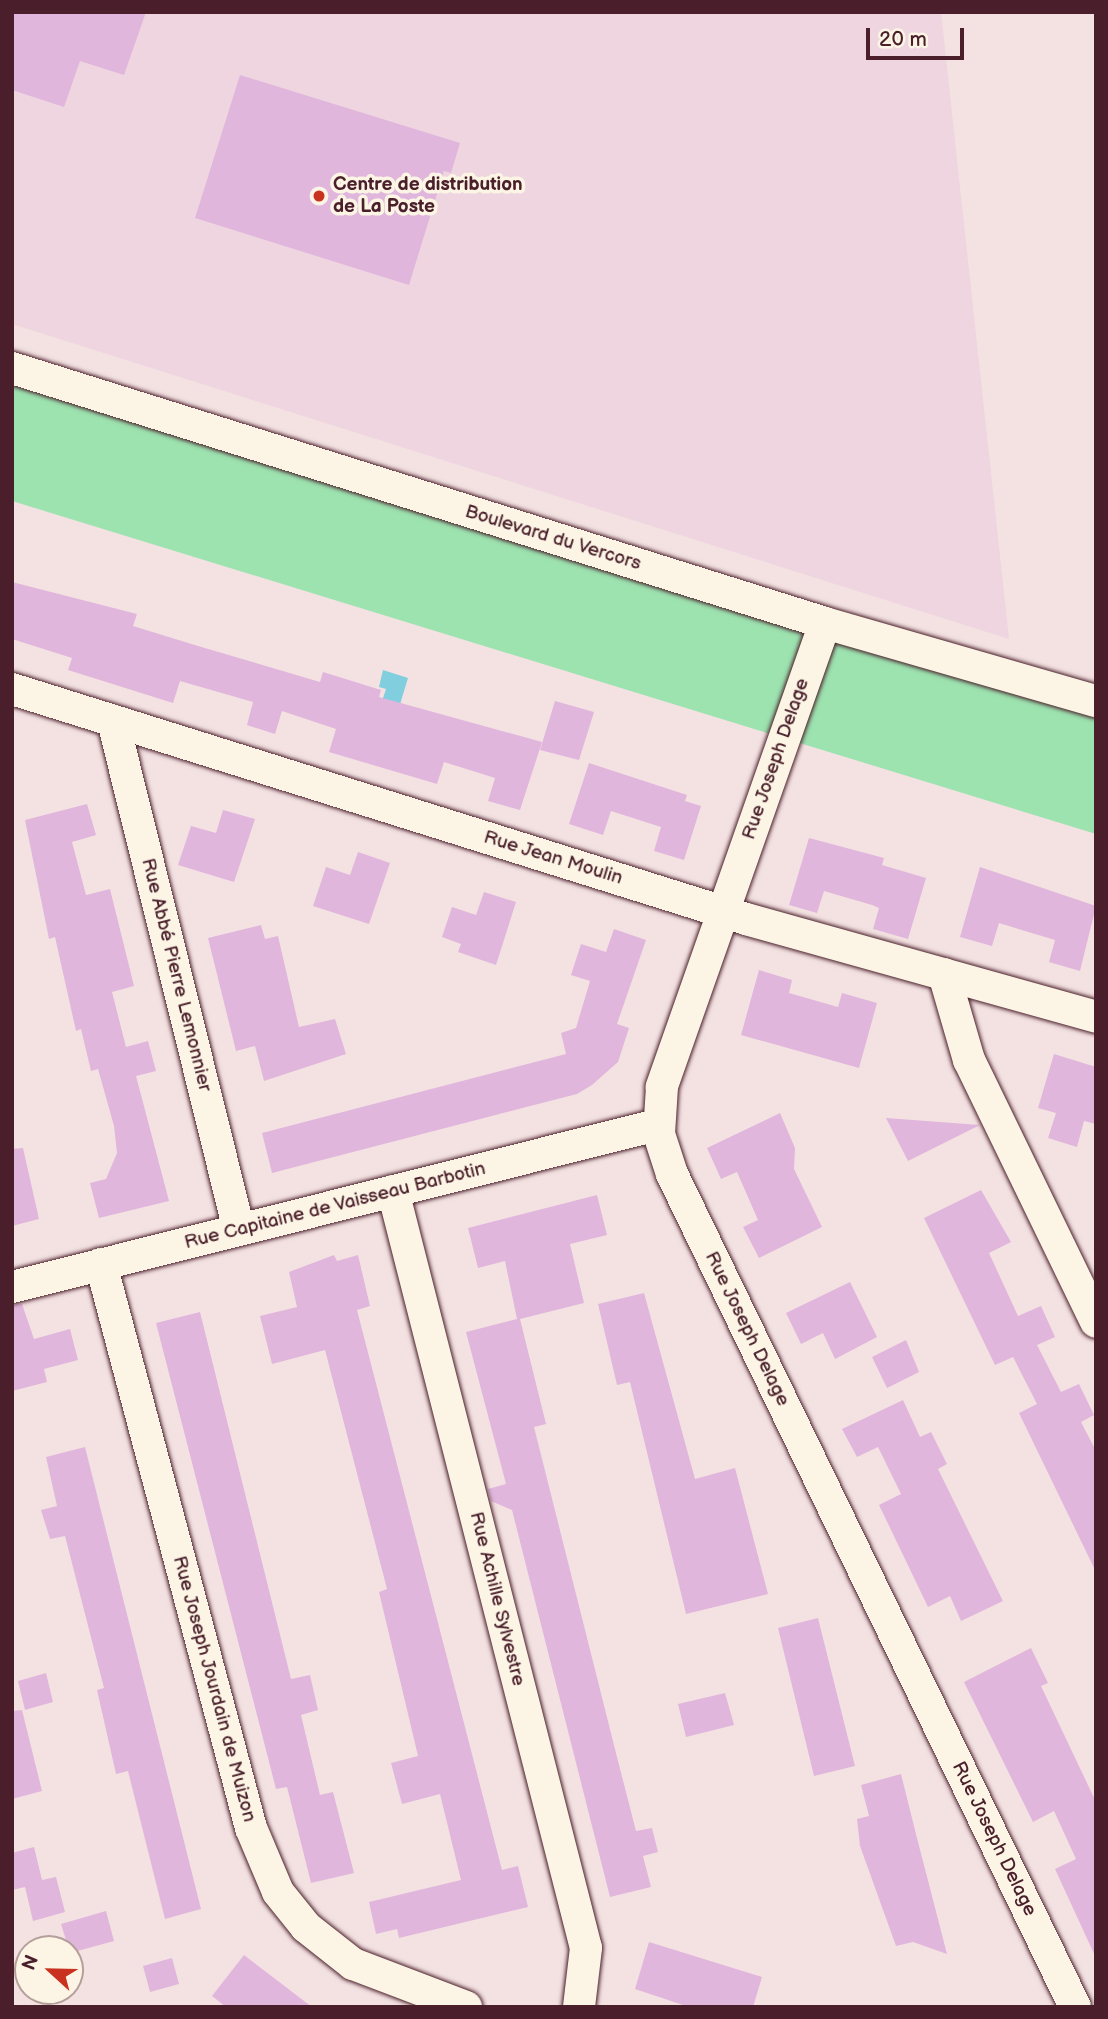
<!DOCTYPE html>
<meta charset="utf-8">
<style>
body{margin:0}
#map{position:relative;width:1108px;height:2019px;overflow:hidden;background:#f4e2e2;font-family:"Balsamiq Sans",sans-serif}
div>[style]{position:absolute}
.built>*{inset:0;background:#eed5e0}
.green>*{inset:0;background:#9de3b0}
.water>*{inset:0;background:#80cede}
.building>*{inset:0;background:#e0b6dc}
.roads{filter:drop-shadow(0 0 2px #4a1f2b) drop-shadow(0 0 2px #4a1f2b)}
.street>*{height:32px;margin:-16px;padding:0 16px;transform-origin:16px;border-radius:16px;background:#fcf5e5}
.dots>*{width:19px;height:19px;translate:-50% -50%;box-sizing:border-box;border:4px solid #fcf5e5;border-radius:50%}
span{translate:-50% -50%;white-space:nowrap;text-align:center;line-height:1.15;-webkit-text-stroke:7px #fcf5e5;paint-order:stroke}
.poi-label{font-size:19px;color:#4a1f2b;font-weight:700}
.left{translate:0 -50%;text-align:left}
.street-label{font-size:19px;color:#4a1f2b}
.frame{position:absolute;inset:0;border:14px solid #4a1f2b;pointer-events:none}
.north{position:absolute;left:14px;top:1935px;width:70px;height:70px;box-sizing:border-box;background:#fcf5e5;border:2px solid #b59f9b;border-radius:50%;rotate:292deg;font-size:19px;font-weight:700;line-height:28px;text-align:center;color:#4a1f2b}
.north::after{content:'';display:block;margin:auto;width:24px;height:32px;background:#c8321e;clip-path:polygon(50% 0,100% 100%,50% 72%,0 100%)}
.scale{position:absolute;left:866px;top:28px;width:98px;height:32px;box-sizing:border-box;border:4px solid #4a1f2b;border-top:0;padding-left:9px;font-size:21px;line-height:24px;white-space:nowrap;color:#4a1f2b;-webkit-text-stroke:5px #fcf5e5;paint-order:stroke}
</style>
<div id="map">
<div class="built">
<i style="clip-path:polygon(12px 12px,941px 12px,1009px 639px,12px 324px)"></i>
</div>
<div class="green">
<i style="clip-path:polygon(12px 385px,1096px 718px,1096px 834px,12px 501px)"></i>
</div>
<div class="water">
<i style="clip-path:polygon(383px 670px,408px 678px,394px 724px,376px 719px,386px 689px,379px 687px)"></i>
</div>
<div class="building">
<i style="clip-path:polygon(12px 12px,146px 12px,124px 75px,80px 61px,64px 107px,12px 90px)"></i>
<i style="clip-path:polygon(240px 75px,460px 143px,451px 173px,444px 171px,409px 285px,195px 218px)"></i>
<i style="clip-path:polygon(12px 582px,137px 614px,133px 626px,198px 646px,320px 682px,323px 672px,381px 690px,379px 697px,542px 742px,520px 810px,488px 801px,495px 778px,444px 762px,437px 784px,329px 752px,336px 729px,282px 711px,275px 734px,247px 725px,253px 702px,180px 681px,173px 703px,68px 670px,72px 658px,12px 639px)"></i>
<i style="clip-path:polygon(555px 701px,594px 712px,579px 760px,540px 750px)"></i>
<i style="clip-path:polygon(589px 763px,687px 795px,685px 801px,701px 806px,684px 860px,654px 851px,661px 827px,611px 811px,603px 835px,569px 824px)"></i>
<i style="clip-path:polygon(87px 804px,96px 835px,72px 842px,86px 895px,110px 889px,134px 986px,112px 992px,126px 1047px,148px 1041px,156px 1071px,136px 1076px,169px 1201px,99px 1218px,90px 1183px,106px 1179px,117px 1153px,114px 1126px,98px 1069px,91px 1071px,81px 1029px,76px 1031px,55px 937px,49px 939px,25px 820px)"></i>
<i style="clip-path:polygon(223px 810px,255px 819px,234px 882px,178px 865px,191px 826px,216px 833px)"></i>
<i style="clip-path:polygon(809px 838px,884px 858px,882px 865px,926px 878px,908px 939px,873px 929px,879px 908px,872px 905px,824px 891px,817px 913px,789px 905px)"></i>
<i style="clip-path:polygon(358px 852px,390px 863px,369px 924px,313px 906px,326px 867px,350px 875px)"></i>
<i style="clip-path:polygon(980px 867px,1096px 906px,1080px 971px,1049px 962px,1055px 940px,1025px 931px,999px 923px,992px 946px,960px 937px)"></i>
<i style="clip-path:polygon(484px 892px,516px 902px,496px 965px,458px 952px,461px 944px,442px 937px,452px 907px,476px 915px)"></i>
<i style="clip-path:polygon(261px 925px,265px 939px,278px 936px,299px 1027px,335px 1019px,346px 1054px,264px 1081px,255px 1046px,236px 1051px,208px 938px)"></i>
<i style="clip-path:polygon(614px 929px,646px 940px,617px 1024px,629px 1028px,618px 1062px,592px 1085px,577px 1094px,272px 1173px,262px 1133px,566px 1054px,561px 1033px,576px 1028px,590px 981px,571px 975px,581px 944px,606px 952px)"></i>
<i style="clip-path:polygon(759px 970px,792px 980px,789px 993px,838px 1007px,842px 993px,877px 1003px,859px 1068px,741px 1035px)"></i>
<i style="clip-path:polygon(1054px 1054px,1096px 1067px,1096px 1124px,1084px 1121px,1077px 1147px,1048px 1138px,1056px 1113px,1038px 1108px)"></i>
<i style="clip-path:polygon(780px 1113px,795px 1148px,794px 1169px,822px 1227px,759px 1258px,743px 1227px,758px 1220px,737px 1172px,721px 1179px,707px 1148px)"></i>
<i style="clip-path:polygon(886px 1118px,980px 1125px,908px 1161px)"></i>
<i style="clip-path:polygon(23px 1148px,39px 1219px,12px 1226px,12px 1149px)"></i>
<i style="clip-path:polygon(981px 1190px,1011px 1242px,989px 1253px,1018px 1316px,1041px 1306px,1055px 1337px,1037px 1345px,1061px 1392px,1079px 1384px,1094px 1415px,1081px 1422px,1096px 1451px,1096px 1572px,1019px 1413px,1037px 1404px,1013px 1357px,995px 1365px,924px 1218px)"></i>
<i style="clip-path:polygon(597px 1195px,607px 1235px,570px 1244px,584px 1303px,520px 1319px,546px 1424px,534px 1427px,617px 1757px,636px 1831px,652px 1828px,658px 1852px,643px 1856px,651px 1887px,610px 1897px,512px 1510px,491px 1501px,488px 1489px,506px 1484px,466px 1332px,517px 1319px,505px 1261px,478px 1268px,468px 1228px)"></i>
<i style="clip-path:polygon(334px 1255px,337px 1261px,358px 1255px,370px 1306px,357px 1310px,502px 1870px,518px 1866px,528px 1907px,399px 1938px,397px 1929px,376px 1934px,369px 1902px,461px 1880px,440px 1794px,402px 1804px,391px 1763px,418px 1756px,379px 1592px,387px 1589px,325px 1350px,272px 1364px,260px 1316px,297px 1307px,289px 1272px)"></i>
<i style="clip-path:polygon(850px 1282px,877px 1337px,835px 1359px,823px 1333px,801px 1344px,786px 1313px)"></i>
<i style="clip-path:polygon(644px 1293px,695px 1479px,735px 1468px,768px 1594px,686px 1614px,630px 1382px,617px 1385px,598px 1304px)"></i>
<i style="clip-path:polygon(22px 1304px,34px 1339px,70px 1329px,78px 1360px,44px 1369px,47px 1382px,12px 1391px,12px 1305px)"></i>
<i style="clip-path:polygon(200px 1312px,291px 1679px,310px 1675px,318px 1710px,301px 1715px,320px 1795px,333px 1792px,354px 1873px,311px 1883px,287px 1787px,276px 1789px,156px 1323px)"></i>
<i style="clip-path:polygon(906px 1340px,919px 1372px,887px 1388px,872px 1357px)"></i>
<i style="clip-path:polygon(903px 1400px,920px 1437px,931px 1432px,947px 1464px,938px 1469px,1003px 1601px,961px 1621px,950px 1596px,928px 1607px,879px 1505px,901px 1494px,878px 1447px,857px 1457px,842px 1429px)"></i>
<i style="clip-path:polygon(85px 1447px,201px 1909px,165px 1919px,128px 1771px,116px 1774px,97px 1690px,104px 1688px,65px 1536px,50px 1539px,41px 1510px,57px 1506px,46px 1457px)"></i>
<i style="clip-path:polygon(818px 1618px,855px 1766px,814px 1776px,778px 1628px)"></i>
<i style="clip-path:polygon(1031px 1648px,1048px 1683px,1041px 1686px,1096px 1802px,1096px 1958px,1055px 1869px,1076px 1859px,1054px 1811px,1033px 1822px,964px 1682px)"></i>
<i style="clip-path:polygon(46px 1673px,53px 1702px,25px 1710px,18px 1681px)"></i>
<i style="clip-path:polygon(725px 1693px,734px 1725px,686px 1737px,678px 1704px)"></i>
<i style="clip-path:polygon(22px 1710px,42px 1791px,12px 1799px,12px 1711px)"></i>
<i style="clip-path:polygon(901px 1774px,917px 1838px,947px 1954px,913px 1942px,896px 1946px,860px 1846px,857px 1819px,869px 1816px,861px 1785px)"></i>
<i style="clip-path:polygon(34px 1847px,42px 1880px,56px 1877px,65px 1912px,33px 1921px,25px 1887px,12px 1890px,12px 1853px)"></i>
<i style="clip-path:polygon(106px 1911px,114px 1941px,70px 1953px,61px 1924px)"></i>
<i style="clip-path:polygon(649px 1942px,762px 1977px,753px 2007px,689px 2007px,635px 1989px)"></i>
<i style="clip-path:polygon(244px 1955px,312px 2007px,226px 2007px,212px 1996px)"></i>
<i style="clip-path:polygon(172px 1958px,179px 1984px,150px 1992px,143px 1966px)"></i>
</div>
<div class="roads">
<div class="street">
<i style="left:12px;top:368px;width:852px;rotate:17.41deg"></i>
<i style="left:825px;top:623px;width:282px;rotate:16.1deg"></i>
<i style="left:825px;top:623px;width:492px;rotate:109.4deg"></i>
<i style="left:662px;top:1087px;width:47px;rotate:93.7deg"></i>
<i style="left:659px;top:1134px;width:42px;rotate:72deg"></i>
<i style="left:672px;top:1174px;width:925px;rotate:64.18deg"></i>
<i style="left:12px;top:689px;width:769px;rotate:17.4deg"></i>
<i style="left:746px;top:919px;width:363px;rotate:15.6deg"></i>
<i style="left:113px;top:721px;width:524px;rotate:76.1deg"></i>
<i style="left:944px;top:974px;width:90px;rotate:73.8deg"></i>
<i style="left:969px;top:1060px;width:291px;rotate:64.1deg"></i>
<i style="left:393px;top:1191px;width:781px;rotate:75.7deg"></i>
<i style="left:586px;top:1948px;width:59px;rotate:96.8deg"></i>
<i style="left:101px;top:1264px;width:584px;rotate:75.11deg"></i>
<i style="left:251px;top:1828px;width:69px;rotate:67.1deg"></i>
<i style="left:278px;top:1892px;width:45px;rotate:51.3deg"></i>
<i style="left:306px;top:1927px;width:60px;rotate:38.2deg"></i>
<i style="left:353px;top:1964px;width:121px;rotate:20.8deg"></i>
<i style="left:12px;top:1287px;width:665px;rotate:-14.1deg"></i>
</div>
</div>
<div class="dots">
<i style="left:319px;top:196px;background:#c8321e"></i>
</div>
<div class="poi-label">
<span class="left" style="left:333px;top:196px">Centre de distribution<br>de La Poste</span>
</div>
<div class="street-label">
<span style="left:553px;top:538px;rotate:17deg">Boulevard du Vercors</span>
<span style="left:776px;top:759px;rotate:-71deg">Rue Joseph Delage</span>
<span style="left:553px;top:858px;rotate:17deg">Rue Jean Moulin</span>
<span style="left:176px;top:975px;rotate:76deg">Rue Abbé Pierre Lemonnier</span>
<span style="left:335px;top:1206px;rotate:-14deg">Rue Capitaine de Vaisseau Barbotin</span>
<span style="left:747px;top:1329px;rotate:64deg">Rue Joseph Delage</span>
<span style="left:497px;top:1599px;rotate:76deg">Rue Achille Sylvestre</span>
<span style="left:214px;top:1689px;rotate:75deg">Rue Joseph Jourdain de Muizon</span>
<span style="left:994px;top:1839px;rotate:64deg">Rue Joseph Delage</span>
</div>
<div class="frame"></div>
<div class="north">N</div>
<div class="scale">20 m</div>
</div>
